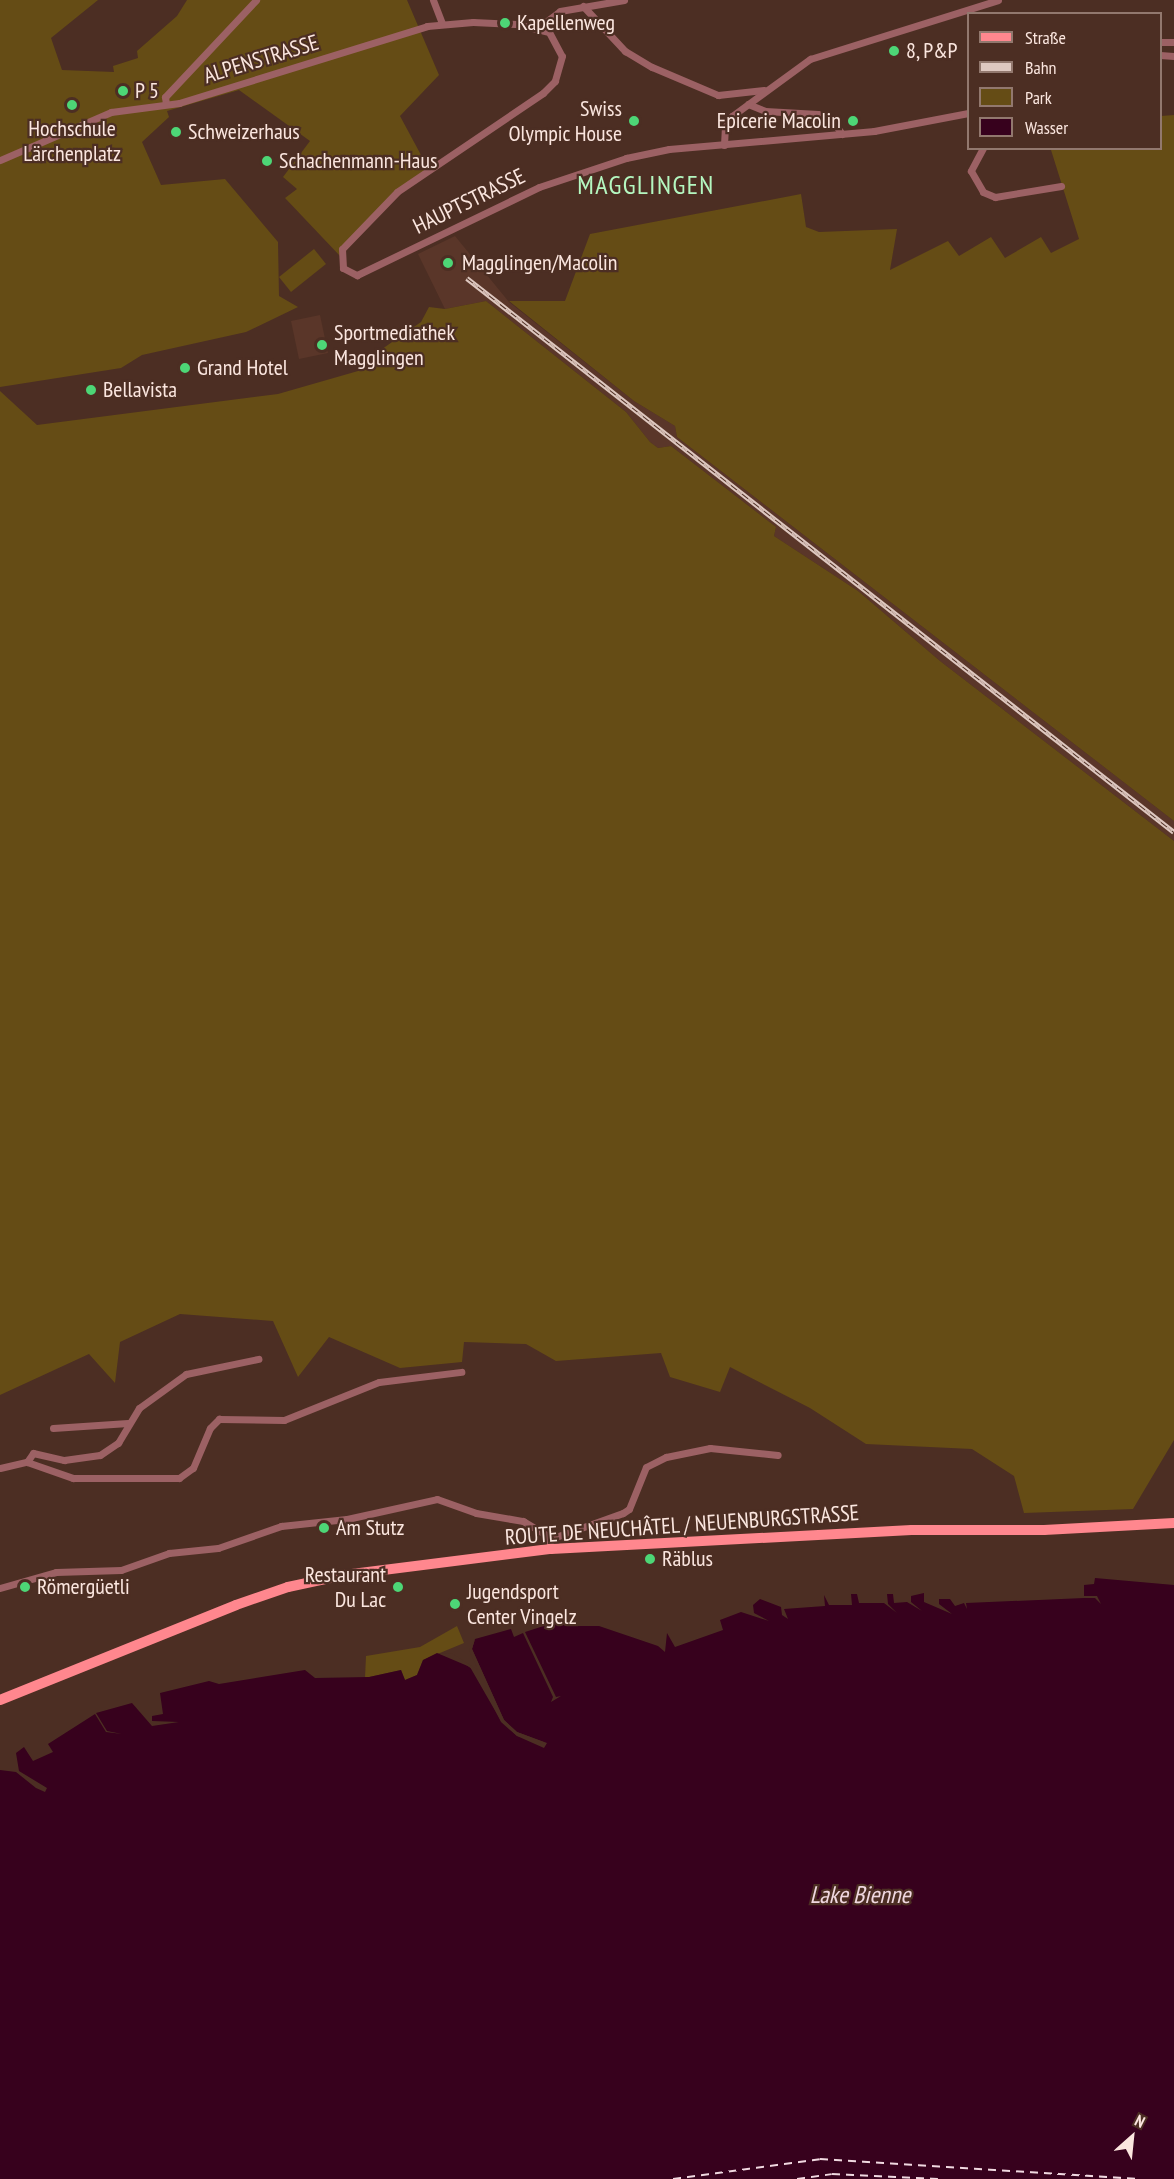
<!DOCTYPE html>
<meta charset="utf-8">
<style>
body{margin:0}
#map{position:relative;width:1174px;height:2179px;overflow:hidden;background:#4c2e23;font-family:"PT Sans Narrow",sans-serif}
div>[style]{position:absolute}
.built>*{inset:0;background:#5a3629}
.green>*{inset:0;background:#654c15}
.water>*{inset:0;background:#37011d}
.pier>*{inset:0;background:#4c2e23}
.ferry>*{height:1.5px;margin-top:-0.75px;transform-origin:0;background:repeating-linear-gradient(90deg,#f0d8e0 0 8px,transparent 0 14px)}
.street>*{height:7px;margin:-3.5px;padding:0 3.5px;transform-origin:3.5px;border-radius:3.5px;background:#9c6164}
.primary>*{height:10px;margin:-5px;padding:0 5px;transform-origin:5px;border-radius:5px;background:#ff878e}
.rail>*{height:4.5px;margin-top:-2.25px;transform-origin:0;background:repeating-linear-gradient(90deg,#4c2e23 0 7px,#dec8c0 0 14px);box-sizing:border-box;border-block:2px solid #dec8c0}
.dots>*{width:16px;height:16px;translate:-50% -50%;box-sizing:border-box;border:3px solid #4c2e23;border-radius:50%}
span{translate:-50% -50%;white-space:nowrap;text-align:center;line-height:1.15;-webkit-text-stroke:4.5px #4c2e23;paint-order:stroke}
.poi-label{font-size:22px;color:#fbe6df}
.left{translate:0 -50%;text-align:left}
.right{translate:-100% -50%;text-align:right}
.street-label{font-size:22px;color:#fbe6df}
.water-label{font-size:24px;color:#f0d8e0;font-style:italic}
.quarter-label{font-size:26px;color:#b4f7c0;letter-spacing:1.5px}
.legend{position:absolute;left:967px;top:12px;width:195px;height:138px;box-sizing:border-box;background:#4c2e23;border:2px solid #92786e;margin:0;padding:8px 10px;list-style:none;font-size:18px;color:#fbe6df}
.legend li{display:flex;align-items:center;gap:12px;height:30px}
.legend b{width:30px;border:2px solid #92786e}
.north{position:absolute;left:1102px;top:2107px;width:60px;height:60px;-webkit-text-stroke:4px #4c2e23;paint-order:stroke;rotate:27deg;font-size:16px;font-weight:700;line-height:24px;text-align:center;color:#fbe6df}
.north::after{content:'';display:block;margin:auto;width:21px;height:27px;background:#fbe6df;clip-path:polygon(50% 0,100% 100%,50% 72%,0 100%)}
</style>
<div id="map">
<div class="built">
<i style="clip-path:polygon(455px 236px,509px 302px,634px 401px,675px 426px,677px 437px,1174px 821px,1174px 841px,940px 661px,858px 591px,774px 536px,776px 527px,671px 446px,658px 448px,650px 442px,626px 412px,486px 301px,445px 309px,418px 254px)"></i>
<i style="clip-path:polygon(320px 315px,328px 353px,299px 359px,291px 321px)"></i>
</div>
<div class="green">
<i style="clip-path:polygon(0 0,98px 0,51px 38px,62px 70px,114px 72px,113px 66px,138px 58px,137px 51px,177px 16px,187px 0,407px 0,439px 75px,400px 116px,428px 168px,397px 192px,340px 256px,285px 198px,297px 189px,283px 177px,310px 141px,239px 90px,167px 111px,169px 117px,142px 142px,161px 185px,225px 179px,278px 242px,279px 296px,298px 307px,246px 332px,142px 355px,121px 368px,0 387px)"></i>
<i style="clip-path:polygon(1174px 115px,1174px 821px,677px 437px,675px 426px,634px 401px,509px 301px,565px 301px,590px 234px,801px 194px,806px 227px,819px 232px,897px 229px,890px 270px,948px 241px,959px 256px,991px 237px,1005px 258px,1041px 237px,1051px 253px,1079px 239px,1051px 150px,1160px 148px,1161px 116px)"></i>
<i style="clip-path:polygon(314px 249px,326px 264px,291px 292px,279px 277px)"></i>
<i style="clip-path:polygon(486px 301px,626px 412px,650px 442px,658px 448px,671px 446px,776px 527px,774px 536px,858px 591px,940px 661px,1174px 841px,1174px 1440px,1133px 1509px,1024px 1513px,1014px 1476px,972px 1449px,866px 1444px,810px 1408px,730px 1367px,720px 1392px,670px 1377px,661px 1353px,556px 1361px,526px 1344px,464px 1342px,462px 1362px,400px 1368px,329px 1337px,298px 1377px,273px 1321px,180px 1314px,120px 1342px,115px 1383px,89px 1354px,0 1395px,0 391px,37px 425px,278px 394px,365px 369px,372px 356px,421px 322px,429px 307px,445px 309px)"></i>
<i style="clip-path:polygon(457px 1626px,464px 1643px,423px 1660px,417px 1675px,405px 1680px,401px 1670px,365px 1678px,366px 1656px,420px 1647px)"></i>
</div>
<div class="water">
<i style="clip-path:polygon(1095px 1578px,1174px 1585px,1174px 2179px,0 2179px,0 1770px,16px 1772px,36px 1788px,45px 1792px,47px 1788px,19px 1771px,16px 1753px,24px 1747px,33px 1761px,53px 1752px,48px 1744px,95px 1714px,106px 1732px,122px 1734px,107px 1731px,96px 1713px,132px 1703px,152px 1726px,179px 1722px,152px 1721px,152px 1716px,163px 1714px,160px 1693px,209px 1681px,219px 1684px,305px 1670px,315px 1678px,369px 1677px,401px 1670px,405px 1680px,417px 1675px,423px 1660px,437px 1653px,458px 1659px,476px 1672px,501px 1722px,517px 1736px,546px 1743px,517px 1732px,504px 1720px,472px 1649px,475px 1639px,511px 1629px,514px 1637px,523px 1633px,553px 1697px,551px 1702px,561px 1696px,556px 1697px,525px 1632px,553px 1623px,551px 1629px,559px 1618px,578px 1626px,599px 1626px,658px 1646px,665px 1652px,667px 1633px,675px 1647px,723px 1630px,720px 1620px,741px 1612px,769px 1621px,754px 1613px,753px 1605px,760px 1599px,781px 1607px,782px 1615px,788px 1619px,784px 1609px,825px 1606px,824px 1595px,829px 1605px,852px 1605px,851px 1594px,857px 1594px,859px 1603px,884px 1603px,897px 1613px,888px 1604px,887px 1594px,893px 1594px,894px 1603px,907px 1602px,922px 1611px,911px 1602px,911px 1596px,924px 1593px,924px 1602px,952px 1614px,939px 1604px,939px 1599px,950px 1599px,955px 1606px,964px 1603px,967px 1609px,966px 1603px,1084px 1598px,1095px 1598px,1101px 1604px,1097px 1596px,1084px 1596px,1084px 1585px,1094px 1584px)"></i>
</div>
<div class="pier">
<i style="clip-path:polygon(475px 1639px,472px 1649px,504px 1720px,517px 1732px,547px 1743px,544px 1748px,517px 1736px,501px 1721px,470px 1667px,437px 1653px,453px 1654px,478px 1670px,469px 1650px)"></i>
</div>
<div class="ferry">
<i style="left:673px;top:2179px;width:148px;rotate:-7.7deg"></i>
<i style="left:820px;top:2159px;width:320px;rotate:3.6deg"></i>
<i style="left:797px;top:2179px;width:35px;rotate:-8deg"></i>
<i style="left:832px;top:2174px;width:106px;rotate:2.7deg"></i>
</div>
<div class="street">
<i style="left:433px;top:0;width:25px;rotate:69deg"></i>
<i style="left:583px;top:6px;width:62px;rotate:47deg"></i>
<i style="left:625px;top:51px;width:31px;rotate:31deg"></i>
<i style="left:652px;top:67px;width:72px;rotate:23deg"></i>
<i style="left:718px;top:95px;width:46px;rotate:-6.2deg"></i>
<i style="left:539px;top:27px;width:26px;rotate:-37deg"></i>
<i style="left:560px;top:11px;width:65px;rotate:-9.8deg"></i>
<i style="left:1160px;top:42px;width:14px"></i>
<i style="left:1160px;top:55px;width:14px;rotate:4deg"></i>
<i style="left:166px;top:104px;width:7px;rotate:-98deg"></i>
<i style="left:165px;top:97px;width:133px;rotate:-46.8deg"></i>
<i style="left:748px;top:104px;width:18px;rotate:22deg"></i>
<i style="left:765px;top:111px;width:53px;rotate:3.2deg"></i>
<i style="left:818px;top:114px;width:13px;rotate:18deg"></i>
<i style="left:830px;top:118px;width:20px;rotate:53deg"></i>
<i style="left:724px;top:145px;width:18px;rotate:-87deg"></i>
<i style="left:725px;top:127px;width:13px;rotate:-58deg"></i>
<i style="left:732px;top:116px;width:97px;rotate:-36.2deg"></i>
<i style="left:810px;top:59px;width:197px;rotate:-17.4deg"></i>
<i style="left:983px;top:148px;width:26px;rotate:118deg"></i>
<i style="left:971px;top:171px;width:24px;rotate:60deg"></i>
<i style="left:983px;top:192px;width:13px;rotate:23deg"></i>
<i style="left:995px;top:197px;width:67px;rotate:-9.5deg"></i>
<i style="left:0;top:160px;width:121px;rotate:-23.4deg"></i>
<i style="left:111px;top:112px;width:69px;rotate:-7.5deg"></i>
<i style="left:179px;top:103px;width:260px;rotate:-17.2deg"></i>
<i style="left:427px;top:26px;width:46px;rotate:-5deg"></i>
<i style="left:473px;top:22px;width:43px;rotate:2.7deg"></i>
<i style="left:516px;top:24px;width:34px;rotate:14deg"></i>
<i style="left:549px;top:32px;width:27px;rotate:62deg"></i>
<i style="left:562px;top:56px;width:26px;rotate:106deg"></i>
<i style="left:555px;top:81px;width:17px;rotate:135deg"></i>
<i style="left:543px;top:93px;width:176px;rotate:145.9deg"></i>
<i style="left:397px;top:192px;width:79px;rotate:134deg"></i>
<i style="left:342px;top:249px;width:19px;rotate:87deg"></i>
<i style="left:343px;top:268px;width:16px;rotate:27deg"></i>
<i style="left:357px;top:275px;width:202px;rotate:-25.8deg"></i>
<i style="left:539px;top:187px;width:92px;rotate:-18.4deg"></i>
<i style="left:626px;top:158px;width:44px;rotate:-11.8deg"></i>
<i style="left:669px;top:149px;width:206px;rotate:-5deg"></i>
<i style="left:874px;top:131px;width:96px;rotate:-10.8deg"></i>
<i style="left:53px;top:1428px;width:75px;rotate:-3.8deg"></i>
<i style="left:27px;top:1462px;width:11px;rotate:-56deg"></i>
<i style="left:33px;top:1453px;width:32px;rotate:13deg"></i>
<i style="left:64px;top:1460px;width:36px;rotate:-8deg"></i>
<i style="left:100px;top:1455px;width:22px;rotate:-34deg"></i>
<i style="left:118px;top:1443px;width:41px;rotate:-59deg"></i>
<i style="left:139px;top:1408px;width:58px;rotate:-35.9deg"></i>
<i style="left:186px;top:1374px;width:74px;rotate:-11.8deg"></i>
<i style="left:0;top:1468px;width:28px;rotate:-13deg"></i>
<i style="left:27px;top:1462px;width:49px;rotate:19.2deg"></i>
<i style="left:73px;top:1478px;width:106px"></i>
<i style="left:179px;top:1478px;width:17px;rotate:-36deg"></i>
<i style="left:193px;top:1468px;width:43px;rotate:-67deg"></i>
<i style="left:210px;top:1428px;width:13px;rotate:-45deg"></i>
<i style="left:219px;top:1419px;width:65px;rotate:0.9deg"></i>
<i style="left:284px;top:1420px;width:102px;rotate:-21.8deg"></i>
<i style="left:379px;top:1382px;width:83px;rotate:-7deg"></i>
<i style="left:550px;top:1539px;width:77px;rotate:-19.6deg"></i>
<i style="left:623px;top:1513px;width:7px;rotate:-34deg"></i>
<i style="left:629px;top:1509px;width:45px;rotate:-68deg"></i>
<i style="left:646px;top:1467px;width:22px;rotate:-27deg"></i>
<i style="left:666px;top:1457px;width:45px;rotate:-11.6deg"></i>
<i style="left:710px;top:1448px;width:68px;rotate:5.9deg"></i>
<i style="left:0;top:1588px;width:58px;rotate:-15.9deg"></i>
<i style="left:56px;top:1572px;width:65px;rotate:-1.8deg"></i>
<i style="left:121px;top:1570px;width:51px;rotate:-19.5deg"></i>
<i style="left:169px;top:1553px;width:49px;rotate:-5.8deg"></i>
<i style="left:218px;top:1548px;width:67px;rotate:-19.2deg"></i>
<i style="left:281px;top:1526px;width:66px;rotate:-6.1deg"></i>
<i style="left:347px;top:1519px;width:92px;rotate:-12.5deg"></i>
<i style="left:437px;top:1499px;width:41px;rotate:19.7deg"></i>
<i style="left:476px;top:1513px;width:48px;rotate:9.7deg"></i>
<i style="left:523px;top:1521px;width:29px;rotate:31deg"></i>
<i style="left:548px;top:1536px;width:13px;rotate:77deg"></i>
</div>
<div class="primary">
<i style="left:0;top:1700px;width:254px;rotate:-21.9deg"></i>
<i style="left:236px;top:1605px;width:55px;rotate:-19.1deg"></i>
<i style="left:288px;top:1587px;width:57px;rotate:-12.1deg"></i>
<i style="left:344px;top:1575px;width:209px;rotate:-7.2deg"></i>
<i style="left:551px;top:1549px;width:361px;rotate:-3deg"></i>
<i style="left:912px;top:1530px;width:132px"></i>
<i style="left:1044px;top:1530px;width:130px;rotate:-3.1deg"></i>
</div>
<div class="rail">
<i style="left:467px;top:278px;width:898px;rotate:38.08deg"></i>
</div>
<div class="dots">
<i style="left:505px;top:23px;background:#4dd676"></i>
<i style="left:894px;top:51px;background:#4dd676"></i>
<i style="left:123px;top:91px;background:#4dd676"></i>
<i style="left:72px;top:105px;background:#4dd676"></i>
<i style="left:634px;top:121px;background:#4dd676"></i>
<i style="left:853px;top:121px;background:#4dd676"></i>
<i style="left:176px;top:132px;background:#4dd676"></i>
<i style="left:267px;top:161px;background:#4dd676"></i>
<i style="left:448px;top:263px;background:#4dd676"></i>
<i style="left:322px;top:345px;background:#4dd676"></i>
<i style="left:185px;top:368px;background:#4dd676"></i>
<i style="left:91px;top:390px;background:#4dd676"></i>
<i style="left:324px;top:1528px;background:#4dd676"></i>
<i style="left:650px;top:1559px;background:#4dd676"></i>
<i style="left:25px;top:1587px;background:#4dd676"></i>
<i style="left:398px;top:1587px;background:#4dd676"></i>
<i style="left:455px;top:1604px;background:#4dd676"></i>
</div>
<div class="poi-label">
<span class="left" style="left:517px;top:23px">Kapellenweg</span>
<span class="left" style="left:906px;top:51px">8, P&amp;P</span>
<span class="left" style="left:135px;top:91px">P 5</span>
<span class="right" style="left:622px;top:121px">Swiss<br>Olympic House</span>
<span class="right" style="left:841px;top:121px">Epicerie Macolin</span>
<span style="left:72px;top:141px">Hochschule<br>Lärchenplatz</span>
<span class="left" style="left:188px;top:132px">Schweizerhaus</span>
<span class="left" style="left:279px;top:161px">Schachenmann-Haus</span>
<span class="left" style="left:462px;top:263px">Magglingen/Macolin</span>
<span class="left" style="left:334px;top:345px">Sportmediathek<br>Magglingen</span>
<span class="left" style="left:197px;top:368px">Grand Hotel</span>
<span class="left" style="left:103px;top:390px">Bellavista</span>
<span class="left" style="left:336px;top:1528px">Am Stutz</span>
<span class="left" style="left:662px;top:1559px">Räblus</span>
<span class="right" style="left:386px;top:1587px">Restaurant<br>Du Lac</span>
<span class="left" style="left:37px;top:1587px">Römergüetli</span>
<span class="left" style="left:467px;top:1604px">Jugendsport<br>Center Vingelz</span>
</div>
<div class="street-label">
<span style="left:261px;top:59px;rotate:-17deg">ALPENSTRASSE</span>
<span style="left:469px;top:201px;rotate:-26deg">HAUPTSTRASSE</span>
<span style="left:682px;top:1525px;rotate:-4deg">ROUTE DE NEUCHÂTEL / NEUENBURGSTRASSE</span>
</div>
<div class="water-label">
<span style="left:860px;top:1895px">Lake Bienne</span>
</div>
<div class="quarter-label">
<span style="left:646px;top:185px">MAGGLINGEN</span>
</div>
<ul class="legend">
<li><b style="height:8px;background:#ff878e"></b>Straße</li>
<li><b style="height:8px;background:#dec8c0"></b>Bahn</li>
<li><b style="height:16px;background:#654c15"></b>Park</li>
<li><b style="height:16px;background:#37011d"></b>Wasser</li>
</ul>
<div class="north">N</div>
</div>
